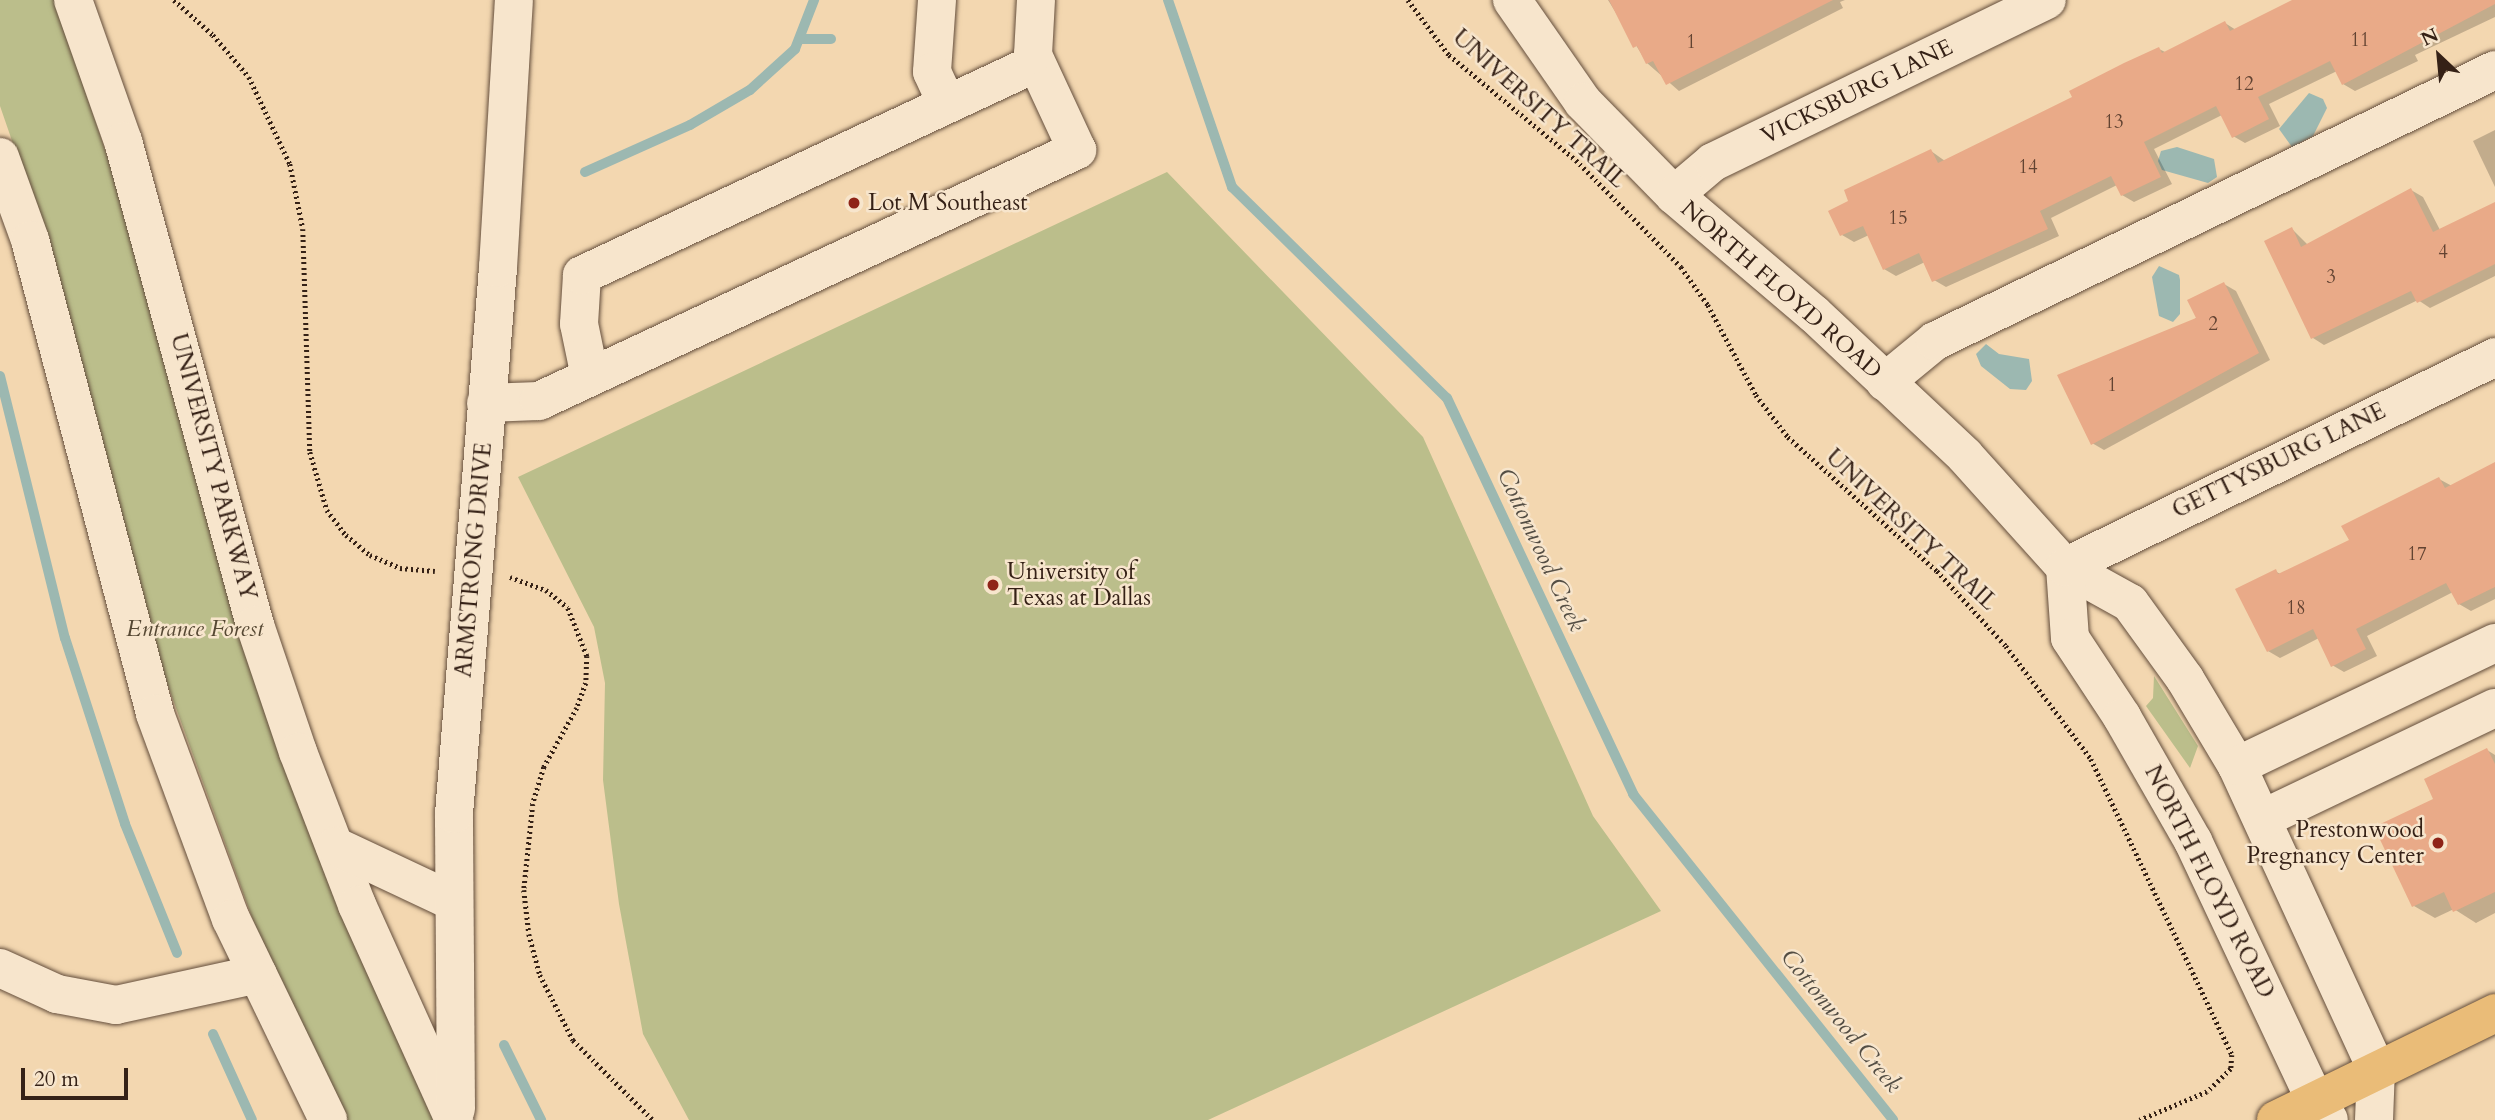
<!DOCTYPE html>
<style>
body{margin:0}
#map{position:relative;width:2495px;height:1120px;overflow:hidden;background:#f3d7b0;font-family:Cardo,serif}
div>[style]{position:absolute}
.green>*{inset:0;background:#bbbe8b}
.water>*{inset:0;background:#9cb8b1}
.shadow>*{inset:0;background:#0003}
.stream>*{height:10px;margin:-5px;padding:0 5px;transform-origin:5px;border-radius:5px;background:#9cb8b1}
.building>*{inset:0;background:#e9aa88}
.path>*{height:4.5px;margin-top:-2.25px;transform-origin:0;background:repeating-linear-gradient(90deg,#352116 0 2px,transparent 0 5.5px)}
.roads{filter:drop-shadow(0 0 2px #644e3c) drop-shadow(0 0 2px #644e3c)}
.minor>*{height:38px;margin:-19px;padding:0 19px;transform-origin:19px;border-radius:19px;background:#f7e5cc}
.major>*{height:38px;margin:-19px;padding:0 19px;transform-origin:19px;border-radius:19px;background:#eabc78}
.dots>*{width:19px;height:19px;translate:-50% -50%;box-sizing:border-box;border:4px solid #f7e5cc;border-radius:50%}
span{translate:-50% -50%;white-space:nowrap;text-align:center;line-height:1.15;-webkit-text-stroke:5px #f7e5cc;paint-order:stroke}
.number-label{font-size:19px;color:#624332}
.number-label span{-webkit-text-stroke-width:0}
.street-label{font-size:23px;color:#352116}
.poi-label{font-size:23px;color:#352116}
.left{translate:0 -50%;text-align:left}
.right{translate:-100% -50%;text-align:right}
.park-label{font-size:23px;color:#564833;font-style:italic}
.water-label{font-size:24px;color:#544e44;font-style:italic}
.north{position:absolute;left:2404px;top:21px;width:70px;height:70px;-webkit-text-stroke:5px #f7e5cc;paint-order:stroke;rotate:334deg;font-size:19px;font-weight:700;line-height:28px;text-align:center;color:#352116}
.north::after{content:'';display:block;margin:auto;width:24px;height:32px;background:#352116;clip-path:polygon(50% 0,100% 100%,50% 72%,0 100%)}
.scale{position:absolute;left:21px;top:1068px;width:107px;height:32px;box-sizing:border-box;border:4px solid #352116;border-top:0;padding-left:9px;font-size:21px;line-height:24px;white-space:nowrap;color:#352116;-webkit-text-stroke:5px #f7e5cc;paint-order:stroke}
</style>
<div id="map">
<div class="green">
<i style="clip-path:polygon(0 0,54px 0,436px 1120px,347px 1120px,254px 923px,151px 639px,38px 216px,0 106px)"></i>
<i style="clip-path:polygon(1167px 172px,1423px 437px,1593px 816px,1661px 911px,1208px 1120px,689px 1120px,643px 1034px,619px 904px,603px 780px,605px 683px,594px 627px,518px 477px)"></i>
<i style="clip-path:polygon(2154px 676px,2198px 746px,2190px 768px,2146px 706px,2153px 698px)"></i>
</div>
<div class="water">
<i style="clip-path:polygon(2309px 93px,2323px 99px,2327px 108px,2313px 136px,2292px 147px,2279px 129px)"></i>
<i style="clip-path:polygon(2177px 147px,2214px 159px,2217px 177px,2208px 183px,2162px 170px,2158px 161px,2161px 151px)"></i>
<i style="clip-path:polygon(2159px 266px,2179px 275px,2180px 280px,2180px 314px,2173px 322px,2159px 316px,2152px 277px)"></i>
<i style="clip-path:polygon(1986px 344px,1999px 354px,2029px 359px,2032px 381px,2026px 390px,2010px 389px,1981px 366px,1976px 354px)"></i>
</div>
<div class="shadow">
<i style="clip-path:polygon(1608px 0,1845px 0,1840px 2px,1843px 8px,1679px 91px,1647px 63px)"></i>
<i style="clip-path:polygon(2295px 0,2495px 0,2495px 17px,2415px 55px,2418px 61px,2355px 91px,2343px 84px,2337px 71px,2269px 104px,2280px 126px,2245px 143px,2233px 136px,2222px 115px,2154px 149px,2172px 184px,2134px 202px,2122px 195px,2117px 185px,2051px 218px,2059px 236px,1946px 287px,1934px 280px,1925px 262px,1896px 276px,1884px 269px,1869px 235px,1854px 242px,1842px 235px,1931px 151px,1945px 161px,2074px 98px,2159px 49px,2167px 53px,2225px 23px,2236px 30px)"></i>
<i style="clip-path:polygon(2495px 130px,2495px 187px,2473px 141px)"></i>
<i style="clip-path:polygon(2411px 190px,2423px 197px,2440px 230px,2495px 204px,2495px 276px,2430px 308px,2418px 300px,2324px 345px,2313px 338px,2292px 229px,2308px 245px)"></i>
<i style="clip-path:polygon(2224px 284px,2236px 291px,2270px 360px,2104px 450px,2092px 443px)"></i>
<i style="clip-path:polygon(2495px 463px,2495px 599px,2471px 611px,2459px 604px,2453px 592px,2367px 636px,2377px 656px,2344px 672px,2332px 665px,2319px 638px,2280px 658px,2268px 651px,2275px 571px,2282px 575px,2351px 541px,2439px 479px,2452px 486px)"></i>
<i style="clip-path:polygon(2487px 750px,2495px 755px,2495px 913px,2476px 923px,2454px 909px,2435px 918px,2414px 906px,2435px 800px)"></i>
</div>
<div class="stream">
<i style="left:1168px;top:0;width:198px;rotate:71.1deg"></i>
<i style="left:1232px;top:187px;width:301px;rotate:44.5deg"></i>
<i style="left:1447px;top:398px;width:438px;rotate:64.8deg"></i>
<i style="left:1633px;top:794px;width:417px;rotate:51.4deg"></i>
<i style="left:800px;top:39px;width:31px"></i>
<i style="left:585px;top:172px;width:115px;rotate:-24.1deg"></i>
<i style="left:690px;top:125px;width:69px;rotate:-30.3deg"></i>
<i style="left:750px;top:90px;width:61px;rotate:-42.3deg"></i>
<i style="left:795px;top:49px;width:53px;rotate:-68.8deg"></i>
<i style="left:0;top:376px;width:270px;rotate:76.1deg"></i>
<i style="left:65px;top:638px;width:195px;rotate:72.1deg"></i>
<i style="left:125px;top:824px;width:139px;rotate:68deg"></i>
<i style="left:213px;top:1034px;width:94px;rotate:65.6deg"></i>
<i style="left:504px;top:1045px;width:84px;rotate:63.7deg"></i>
</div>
<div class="building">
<i style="clip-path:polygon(1609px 0,1833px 0,1666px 85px,1653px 61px,1646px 64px,1637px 46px,1633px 48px)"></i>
<i style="clip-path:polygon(2292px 0,2495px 0,2495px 4px,2342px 85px,2330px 61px,2258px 97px,2269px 119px,2232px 138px,2216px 106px,2144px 142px,2161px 177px,2121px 196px,2111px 176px,2040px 211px,2048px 229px,1932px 282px,1919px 253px,1883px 270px,1863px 226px,1840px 236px,1828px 211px,1848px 201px,1844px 190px,1931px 149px,1938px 163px,2072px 97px,2069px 91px,2124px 63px,2159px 47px,2162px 53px,2225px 21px,2230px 31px)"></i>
<i style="clip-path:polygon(2411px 188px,2433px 232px,2495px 202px,2495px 264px,2417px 303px,2411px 291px,2311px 339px,2264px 241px,2292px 227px,2301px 247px)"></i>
<i style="clip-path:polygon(2224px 282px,2259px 353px,2091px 445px,2057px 375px,2196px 318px,2187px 300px)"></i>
<i style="clip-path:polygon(2495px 462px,2495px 587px,2458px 605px,2446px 583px,2356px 629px,2366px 649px,2331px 667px,2313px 629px,2267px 652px,2235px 589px,2276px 569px,2278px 574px,2349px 540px,2341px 526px,2439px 477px,2445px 488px)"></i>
<i style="clip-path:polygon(2487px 748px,2495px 764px,2495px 892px,2453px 912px,2444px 892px,2412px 907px,2374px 827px,2433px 799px,2424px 779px)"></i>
</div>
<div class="path">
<i style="left:174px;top:0;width:52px;rotate:41.9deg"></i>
<i style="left:213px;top:35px;width:55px;rotate:49.4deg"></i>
<i style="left:249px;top:77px;width:96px;rotate:64.8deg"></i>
<i style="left:290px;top:164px;width:66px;rotate:78.7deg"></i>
<i style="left:303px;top:229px;width:223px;rotate:88.2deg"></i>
<i style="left:310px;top:452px;width:60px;rotate:73.7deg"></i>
<i style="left:327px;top:510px;width:31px;rotate:53deg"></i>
<i style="left:346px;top:535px;width:31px;rotate:40deg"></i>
<i style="left:370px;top:555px;width:33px;rotate:23deg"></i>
<i style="left:400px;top:568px;width:35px;rotate:5deg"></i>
<i style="left:1408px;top:0;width:69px;rotate:53.3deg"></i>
<i style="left:1449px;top:55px;width:165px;rotate:39.6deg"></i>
<i style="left:1576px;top:160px;width:150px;rotate:45.5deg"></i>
<i style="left:1681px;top:267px;width:47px;rotate:54.6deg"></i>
<i style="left:1708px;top:305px;width:102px;rotate:61.9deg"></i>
<i style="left:1756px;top:395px;width:53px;rotate:52.7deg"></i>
<i style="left:1788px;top:437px;width:200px;rotate:42deg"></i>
<i style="left:1937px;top:571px;width:102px;rotate:47.4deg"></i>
<i style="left:2006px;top:646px;width:141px;rotate:53deg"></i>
<i style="left:2091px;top:759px;width:328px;rotate:64.5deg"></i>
<i style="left:2232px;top:1055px;width:14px;rotate:94deg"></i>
<i style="left:2231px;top:1069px;width:33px;rotate:136deg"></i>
<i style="left:2207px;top:1092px;width:73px;rotate:157.3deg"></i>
<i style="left:510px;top:577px;width:38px;rotate:20deg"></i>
<i style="left:546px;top:590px;width:28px;rotate:39deg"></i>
<i style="left:568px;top:608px;width:52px;rotate:68.4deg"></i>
<i style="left:587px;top:656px;width:27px;rotate:92deg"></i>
<i style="left:586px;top:683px;width:27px;rotate:110deg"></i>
<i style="left:577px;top:708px;width:68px;rotate:119.2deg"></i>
<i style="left:544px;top:767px;width:39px;rotate:107deg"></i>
<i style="left:533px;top:804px;width:86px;rotate:96deg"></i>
<i style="left:524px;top:890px;width:44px;rotate:83.5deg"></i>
<i style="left:529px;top:934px;width:42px;rotate:75deg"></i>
<i style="left:540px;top:975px;width:73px;rotate:63.1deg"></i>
<i style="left:573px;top:1040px;width:113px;rotate:45deg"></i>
</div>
<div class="roads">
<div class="minor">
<i style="left:73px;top:0;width:150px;rotate:70.5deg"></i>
<i style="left:123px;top:141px;width:502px;rotate:74.74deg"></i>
<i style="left:255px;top:625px;width:134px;rotate:71.3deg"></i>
<i style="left:298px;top:752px;width:164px;rotate:68.9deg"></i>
<i style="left:357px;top:905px;width:236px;rotate:65.7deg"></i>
<i style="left:937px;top:0;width:72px;rotate:94deg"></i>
<i style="left:932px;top:72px;width:35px;rotate:65deg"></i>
<i style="left:1512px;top:0;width:124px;rotate:55.2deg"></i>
<i style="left:1583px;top:102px;width:130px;rotate:45.6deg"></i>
<i style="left:1674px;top:195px;width:184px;rotate:40.4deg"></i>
<i style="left:1814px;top:314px;width:207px;rotate:43.2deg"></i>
<i style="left:1965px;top:456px;width:149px;rotate:48deg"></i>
<i style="left:2065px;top:567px;width:74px;rotate:29deg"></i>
<i style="left:2130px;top:603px;width:94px;rotate:54.1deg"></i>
<i style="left:2185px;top:679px;width:101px;rotate:59.1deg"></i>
<i style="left:2237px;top:766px;width:332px;rotate:65.3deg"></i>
<i style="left:2376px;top:1068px;width:52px;rotate:92.2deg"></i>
<i style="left:0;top:157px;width:88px;rotate:70.1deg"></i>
<i style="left:30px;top:240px;width:490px;rotate:75.2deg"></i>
<i style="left:155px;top:714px;width:219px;rotate:69.7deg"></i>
<i style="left:231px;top:919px;width:223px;rotate:64.2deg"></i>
<i style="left:1674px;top:195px;width:51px;rotate:-40.2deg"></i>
<i style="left:1713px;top:162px;width:371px;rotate:-25.9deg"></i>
<i style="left:590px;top:377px;width:54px;rotate:-101.7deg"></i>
<i style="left:579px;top:324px;width:49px;rotate:-86.5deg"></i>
<i style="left:582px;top:275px;width:501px;rotate:-25.03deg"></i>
<i style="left:1885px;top:382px;width:65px;rotate:-39.4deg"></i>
<i style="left:1935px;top:341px;width:622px;rotate:-25.82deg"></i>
<i style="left:486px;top:403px;width:53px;rotate:-2.2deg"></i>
<i style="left:539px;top:401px;width:594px;rotate:-25.01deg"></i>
<i style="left:1077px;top:150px;width:105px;rotate:-114.9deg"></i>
<i style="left:1033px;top:55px;width:55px;rotate:-86.9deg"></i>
<i style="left:2065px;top:567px;width:71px;rotate:86deg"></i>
<i style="left:2070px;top:638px;width:95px;rotate:56.6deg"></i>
<i style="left:2122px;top:717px;width:143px;rotate:60.2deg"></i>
<i style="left:2193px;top:841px;width:286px;rotate:64.8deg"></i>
<i style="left:2315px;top:1100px;width:24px;rotate:55deg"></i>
<i style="left:2065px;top:567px;width:479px;rotate:-26deg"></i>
<i style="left:2237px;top:766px;width:286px;rotate:-25.5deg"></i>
<i style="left:2262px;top:819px;width:258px;rotate:-25.5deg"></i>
<i style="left:335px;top:846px;width:129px;rotate:25.2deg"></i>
<i style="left:0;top:968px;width:63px;rotate:24.5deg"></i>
<i style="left:57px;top:994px;width:60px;rotate:10.6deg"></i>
<i style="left:116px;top:1005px;width:145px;rotate:-12.3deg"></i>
<i style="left:456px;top:1109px;width:295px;rotate:-90.4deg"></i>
<i style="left:454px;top:814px;width:548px;rotate:-85.39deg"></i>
<i style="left:498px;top:268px;width:268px;rotate:-86.6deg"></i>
</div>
<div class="major">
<i style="left:2276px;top:1120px;width:244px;rotate:-26deg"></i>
</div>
</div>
<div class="dots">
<i style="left:854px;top:203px;background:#8f2418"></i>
<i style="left:993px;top:585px;background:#8f2418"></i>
<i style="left:2438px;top:843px;background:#8f2418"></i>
</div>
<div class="number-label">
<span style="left:2360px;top:41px">11</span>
<span style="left:1691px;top:43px">1</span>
<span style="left:2244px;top:85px">12</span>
<span style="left:2114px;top:123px">13</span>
<span style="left:2028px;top:168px">14</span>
<span style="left:1898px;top:219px">15</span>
<span style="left:2443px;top:253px">4</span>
<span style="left:2331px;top:278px">3</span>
<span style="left:2213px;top:325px">2</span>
<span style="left:2112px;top:386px">1</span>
<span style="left:2417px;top:555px">17</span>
<span style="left:2296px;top:609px">18</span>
</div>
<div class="street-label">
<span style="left:1857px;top:92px;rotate:-26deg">VICKSBURG LANE</span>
<span style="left:1539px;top:109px;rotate:42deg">UNIVERSITY TRAIL</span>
<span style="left:1781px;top:290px;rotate:41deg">NORTH FLOYD ROAD</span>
<span style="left:2279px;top:461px;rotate:-26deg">GETTYSBURG LANE</span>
<span style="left:213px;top:467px;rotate:75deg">UNIVERSITY PARKWAY</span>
<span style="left:1911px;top:530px;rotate:43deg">UNIVERSITY TRAIL</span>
<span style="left:474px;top:560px;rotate:-85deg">ARMSTRONG DRIVE</span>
<span style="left:2209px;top:882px;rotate:63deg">NORTH FLOYD ROAD</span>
</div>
<div class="poi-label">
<span class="left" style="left:868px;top:203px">Lot M Southeast</span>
<span class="left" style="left:1007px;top:585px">University of<br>Texas at Dallas</span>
<span class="right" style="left:2424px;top:843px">Prestonwood<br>Pregnancy Center</span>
</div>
<div class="park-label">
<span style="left:195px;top:629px">Entrance Forest</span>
</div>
<div class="water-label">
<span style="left:1541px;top:550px;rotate:65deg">Cottonwood Creek</span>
<span style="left:1841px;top:1021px;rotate:51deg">Cottonwood Creek</span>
</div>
<div class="north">N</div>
<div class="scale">20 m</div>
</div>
